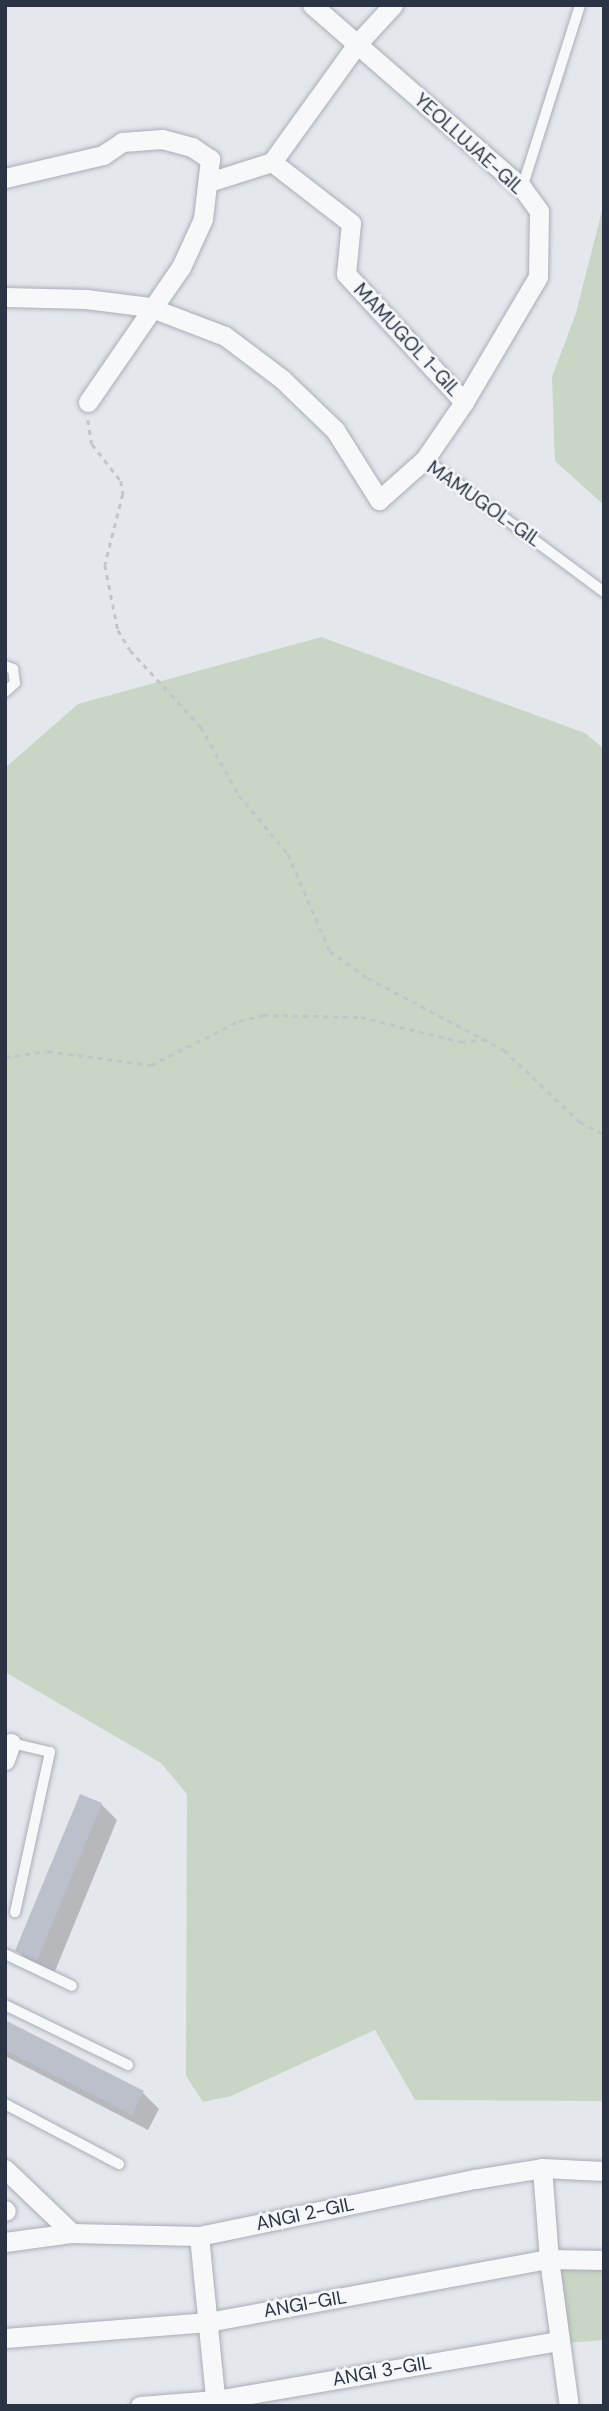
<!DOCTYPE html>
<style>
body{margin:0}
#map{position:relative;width:609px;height:2411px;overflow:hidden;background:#e4e7ec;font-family:"DM Sans",sans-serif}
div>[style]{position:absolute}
.green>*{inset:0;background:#c9d6c5}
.shadow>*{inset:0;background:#0003}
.building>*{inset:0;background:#bbc0ca}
.path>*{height:2.5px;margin-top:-1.25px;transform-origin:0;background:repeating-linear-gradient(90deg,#c2c5cb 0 5px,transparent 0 10px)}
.roads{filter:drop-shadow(0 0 2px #a9aeb7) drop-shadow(0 0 2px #a9aeb7)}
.lane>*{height:10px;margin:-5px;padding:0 5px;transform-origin:5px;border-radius:5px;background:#f7f8fa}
.street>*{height:19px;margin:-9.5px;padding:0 9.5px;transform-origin:9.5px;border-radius:9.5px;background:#f7f8fa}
span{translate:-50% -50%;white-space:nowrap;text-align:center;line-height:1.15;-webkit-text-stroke:5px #f4f6f9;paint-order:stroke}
.street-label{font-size:19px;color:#2b3445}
.frame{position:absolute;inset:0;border:7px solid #2b3445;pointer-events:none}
</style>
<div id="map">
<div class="green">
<i style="clip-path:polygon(604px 203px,604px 505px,555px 461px,552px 377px,576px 313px)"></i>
<i style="clip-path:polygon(321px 637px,585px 733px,604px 749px,604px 2101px,415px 2100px,375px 2030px,231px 2096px,203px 2102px,186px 2076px,187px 1794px,161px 1763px,5px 1672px,5px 768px,78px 704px)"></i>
<i style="clip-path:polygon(564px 2268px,604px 2270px,604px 2340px,566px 2343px,557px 2271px)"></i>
</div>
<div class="shadow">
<i style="clip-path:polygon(101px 1804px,117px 1820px,53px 1976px,33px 1966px,17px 1950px)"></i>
<i style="clip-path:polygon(5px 2022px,143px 2093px,159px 2109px,148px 2130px,5px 2056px)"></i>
</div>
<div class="building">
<i style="clip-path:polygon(80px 1794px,102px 1803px,37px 1961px,15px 1951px)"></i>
<i style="clip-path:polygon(5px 2020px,144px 2091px,132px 2115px,5px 2050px)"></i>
</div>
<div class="path">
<i style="left:88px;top:420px;width:24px;rotate:81deg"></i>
<i style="left:92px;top:444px;width:47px;rotate:51.9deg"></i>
<i style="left:121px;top:481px;width:13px;rotate:81deg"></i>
<i style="left:123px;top:494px;width:73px;rotate:104.2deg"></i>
<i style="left:105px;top:565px;width:66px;rotate:78.7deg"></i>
<i style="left:118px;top:630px;width:23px;rotate:59deg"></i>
<i style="left:130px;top:650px;width:105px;rotate:47.3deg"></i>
<i style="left:201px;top:727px;width:78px;rotate:60.8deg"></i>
<i style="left:239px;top:795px;width:77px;rotate:50.3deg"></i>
<i style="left:288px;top:854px;width:106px;rotate:66.6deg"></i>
<i style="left:330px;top:951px;width:47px;rotate:35.4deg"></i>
<i style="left:368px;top:978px;width:154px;rotate:27.9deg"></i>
<i style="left:504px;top:1050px;width:105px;rotate:43.5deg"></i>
<i style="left:580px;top:1122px;width:27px;rotate:27deg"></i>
<i style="left:5px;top:1057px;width:43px;rotate:-7.9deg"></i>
<i style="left:48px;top:1051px;width:104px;rotate:7.7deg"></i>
<i style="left:151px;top:1065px;width:98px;rotate:-26.6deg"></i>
<i style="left:239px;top:1021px;width:25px;rotate:-14deg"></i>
<i style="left:263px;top:1015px;width:98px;rotate:1.2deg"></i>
<i style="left:361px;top:1017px;width:103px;rotate:14deg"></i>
<i style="left:461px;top:1042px;width:23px;rotate:-7deg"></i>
</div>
<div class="roads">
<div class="lane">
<i style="left:522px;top:188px;width:192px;rotate:-72.4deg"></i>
<i style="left:425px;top:459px;width:223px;rotate:36.6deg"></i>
<i style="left:5px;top:666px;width:9px;rotate:21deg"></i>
<i style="left:13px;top:669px;width:14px;rotate:82deg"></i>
<i style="left:15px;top:683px;width:13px;rotate:138deg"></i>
<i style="left:11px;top:1743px;width:40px;rotate:13deg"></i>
<i style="left:50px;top:1752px;width:164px;rotate:102.3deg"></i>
<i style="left:5px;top:1954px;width:74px;rotate:25.5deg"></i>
<i style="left:5px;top:2005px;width:137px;rotate:26deg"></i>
<i style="left:5px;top:2104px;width:129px;rotate:27.8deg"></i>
</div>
<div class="street">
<i style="left:272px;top:162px;width:100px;rotate:37.7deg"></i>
<i style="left:351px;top:223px;width:51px;rotate:95.6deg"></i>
<i style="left:346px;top:274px;width:174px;rotate:47.3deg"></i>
<i style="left:272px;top:162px;width:145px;rotate:-54.2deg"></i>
<i style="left:357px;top:44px;width:53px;rotate:-47.3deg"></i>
<i style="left:5px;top:178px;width:101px;rotate:-13.2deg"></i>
<i style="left:103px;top:155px;width:23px;rotate:-34deg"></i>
<i style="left:122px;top:142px;width:40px;rotate:-4.3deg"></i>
<i style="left:162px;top:139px;width:31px;rotate:15deg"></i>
<i style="left:192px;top:147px;width:22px;rotate:34deg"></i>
<i style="left:210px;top:159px;width:60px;rotate:96.7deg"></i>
<i style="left:203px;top:219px;width:53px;rotate:114.6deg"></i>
<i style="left:181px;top:267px;width:164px;rotate:124.6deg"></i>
<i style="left:209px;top:182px;width:66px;rotate:-17.6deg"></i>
<i style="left:5px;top:297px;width:81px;rotate:1.4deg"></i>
<i style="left:86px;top:299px;width:64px;rotate:7.2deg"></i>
<i style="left:149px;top:307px;width:81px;rotate:20.9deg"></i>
<i style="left:225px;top:336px;width:71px;rotate:37deg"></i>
<i style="left:282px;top:379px;width:74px;rotate:43.9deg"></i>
<i style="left:335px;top:430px;width:83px;rotate:57.8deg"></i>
<i style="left:379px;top:500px;width:62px;rotate:-41.7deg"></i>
<i style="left:425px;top:459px;width:69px;rotate:-55.6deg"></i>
<i style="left:464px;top:402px;width:145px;rotate:-59.4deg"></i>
<i style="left:538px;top:277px;width:66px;rotate:-89.1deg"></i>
<i style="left:539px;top:211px;width:29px;rotate:-126deg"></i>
<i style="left:522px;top:188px;width:279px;rotate:-138.9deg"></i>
<i style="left:5px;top:1760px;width:18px;rotate:-71deg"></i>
<i style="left:542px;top:2168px;width:91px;rotate:85.6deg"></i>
<i style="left:549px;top:2259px;width:148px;rotate:82.3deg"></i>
<i style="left:5px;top:2169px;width:93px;rotate:43.7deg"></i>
<i style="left:5px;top:2210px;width:1px;rotate:45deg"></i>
<i style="left:199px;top:2236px;width:171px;rotate:84.3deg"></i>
<i style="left:5px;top:2242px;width:68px;rotate:-7.7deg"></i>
<i style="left:72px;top:2233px;width:127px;rotate:1.4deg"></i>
<i style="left:199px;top:2236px;width:282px;rotate:-11.7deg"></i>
<i style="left:475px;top:2179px;width:68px;rotate:-9.3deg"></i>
<i style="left:542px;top:2168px;width:62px;rotate:2.8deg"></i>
<i style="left:5px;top:2338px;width:204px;rotate:-4.5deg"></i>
<i style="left:208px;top:2322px;width:347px;rotate:-10.5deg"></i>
<i style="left:549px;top:2259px;width:55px;rotate:1deg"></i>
<i style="left:140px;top:2406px;width:76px;rotate:-4.5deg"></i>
<i style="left:216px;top:2400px;width:348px;rotate:-9.8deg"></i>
</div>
</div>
<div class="street-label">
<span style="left:469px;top:144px;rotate:42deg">YEOLLUJAE-GIL</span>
<span style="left:407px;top:340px;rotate:47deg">MAMUGOL 1-GIL</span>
<span style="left:484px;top:504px;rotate:35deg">MAMUGOL-GIL</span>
<span style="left:305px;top:2214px;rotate:-12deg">ANGI 2-GIL</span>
<span style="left:305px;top:2304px;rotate:-10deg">ANGI-GIL</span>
<span style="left:382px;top:2371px;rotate:-10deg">ANGI 3-GIL</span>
</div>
<div class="frame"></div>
</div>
